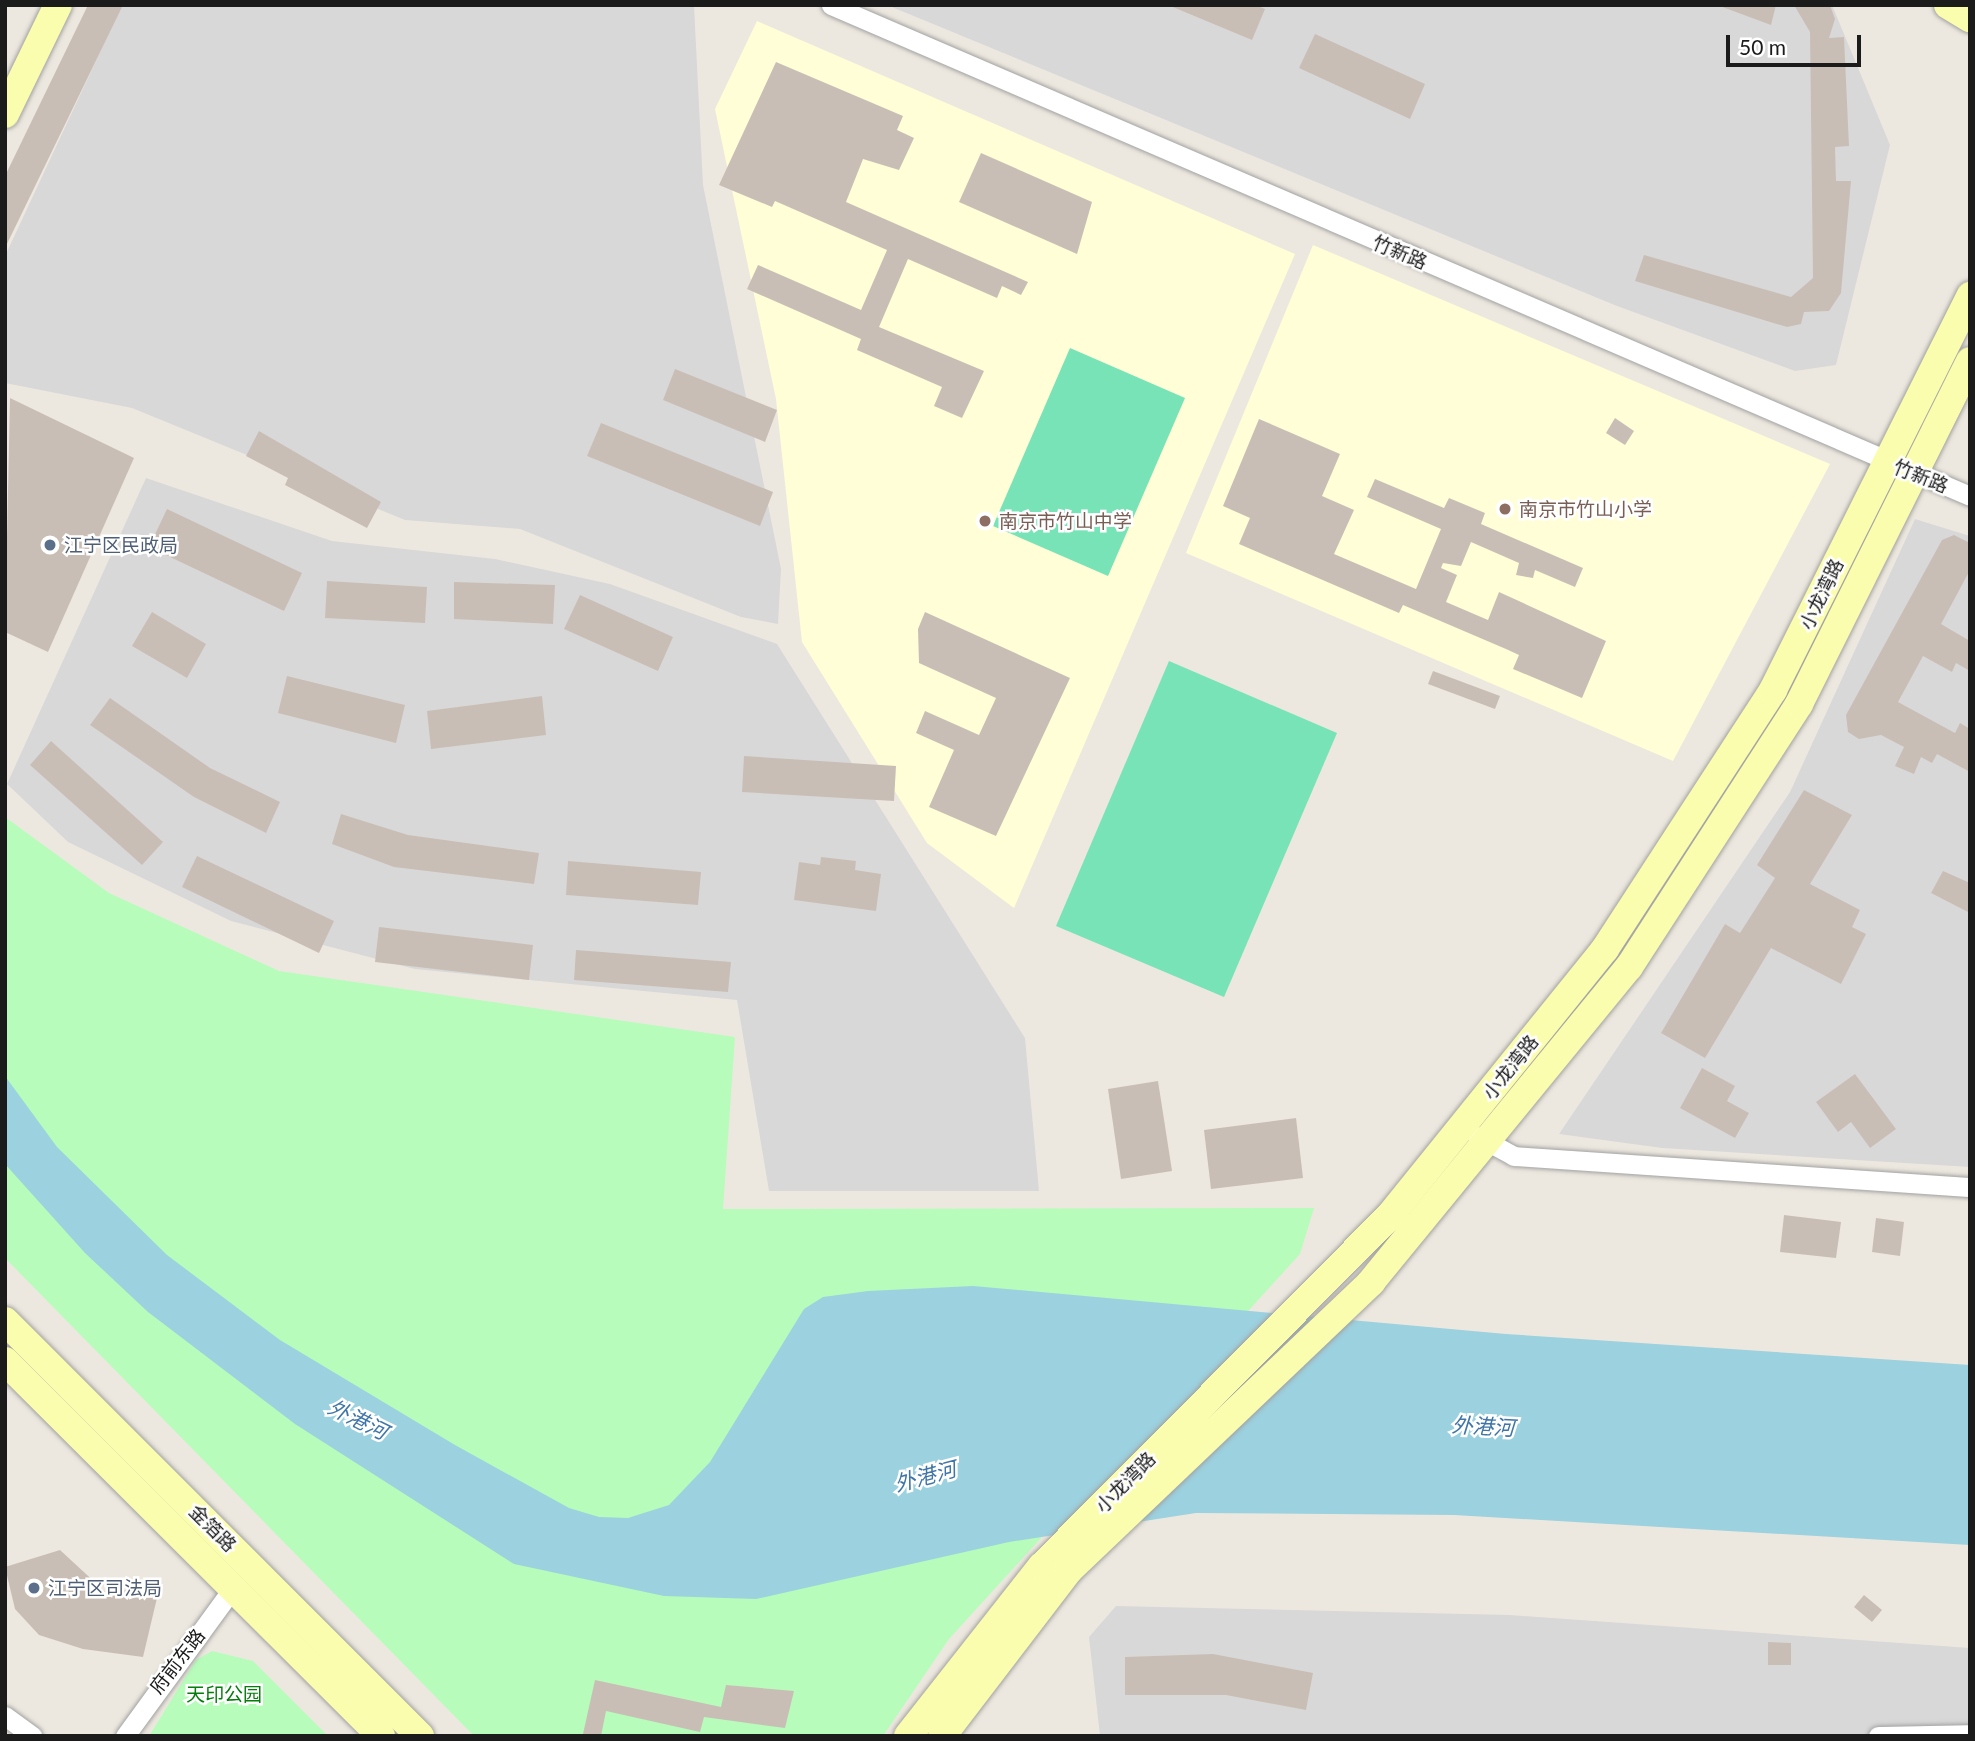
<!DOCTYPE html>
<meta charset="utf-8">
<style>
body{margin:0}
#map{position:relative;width:1975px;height:1741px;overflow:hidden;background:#ede8df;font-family:Lato,"Noto Sans SC",sans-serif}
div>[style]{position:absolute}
.residential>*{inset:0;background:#d9d8d8}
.education>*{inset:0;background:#fffed7}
.park>*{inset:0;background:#b7fcbb}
.pitch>*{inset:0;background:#77e3b7}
.water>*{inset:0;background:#9cd1df}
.building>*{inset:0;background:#c9beb5}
.roads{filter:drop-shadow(0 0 2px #a2a2a2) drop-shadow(0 0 2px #a2a2a2)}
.minor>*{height:19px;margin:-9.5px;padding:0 9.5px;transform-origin:9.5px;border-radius:9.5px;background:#fff}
.secondary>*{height:28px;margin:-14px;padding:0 14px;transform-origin:14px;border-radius:14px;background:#fbfdae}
.dots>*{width:19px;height:19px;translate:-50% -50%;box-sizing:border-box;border:4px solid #fff;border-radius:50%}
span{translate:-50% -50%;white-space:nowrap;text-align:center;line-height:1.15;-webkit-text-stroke:5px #fff;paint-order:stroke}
.street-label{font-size:19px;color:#1b1b1b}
.education-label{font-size:19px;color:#785e54}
.left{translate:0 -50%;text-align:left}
.service-label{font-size:19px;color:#4e5e75}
.park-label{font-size:19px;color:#057d0c}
.water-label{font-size:21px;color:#4076a7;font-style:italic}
.frame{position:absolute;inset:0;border:7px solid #1b1b1b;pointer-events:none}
.scale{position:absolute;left:1726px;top:35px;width:135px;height:32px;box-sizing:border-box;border:4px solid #1b1b1b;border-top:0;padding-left:9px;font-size:21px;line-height:24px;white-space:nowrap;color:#1b1b1b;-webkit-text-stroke:5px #fff;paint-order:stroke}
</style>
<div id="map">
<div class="residential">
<i style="clip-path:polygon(122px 5px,694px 5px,703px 185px,781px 569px,778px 624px,741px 617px,520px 529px,405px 520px,132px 408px,5px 383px,5px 256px)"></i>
<i style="clip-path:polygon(887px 5px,1832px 5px,1890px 145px,1836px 365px,1795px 371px,1617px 306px)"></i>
<i style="clip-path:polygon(146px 478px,332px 541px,495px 559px,610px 584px,777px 644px,1025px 1038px,1039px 1191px,769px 1191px,737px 1000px,415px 969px,231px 921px,68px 842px,7px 784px)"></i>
<i style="clip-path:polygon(1915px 519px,1970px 536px,1970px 1167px,1662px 1148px,1559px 1134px,1790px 792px)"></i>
<i style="clip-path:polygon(1116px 1606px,1510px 1615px,1970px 1648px,1970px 1736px,1100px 1736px,1089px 1637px)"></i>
</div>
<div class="education">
<i style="clip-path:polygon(757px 21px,1295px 254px,1014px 908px,927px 843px,802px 642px,776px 399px,715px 109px)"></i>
<i style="clip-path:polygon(1313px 245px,1830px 464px,1673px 761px,1186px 553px)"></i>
</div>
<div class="park">
<i style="clip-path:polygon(5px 817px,109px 893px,279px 971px,735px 1037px,723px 1209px,1314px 1208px,1300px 1254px,949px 1639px,883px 1736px,474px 1736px,5px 1258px)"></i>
<i style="clip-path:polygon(212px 1651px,253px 1661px,328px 1736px,149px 1736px,196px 1660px)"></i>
</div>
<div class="pitch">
<i style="clip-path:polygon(1070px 348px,1185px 398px,1108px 576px,993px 526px)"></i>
<i style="clip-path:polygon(1169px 661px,1337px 733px,1224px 997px,1056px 926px)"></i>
</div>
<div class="water">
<i style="clip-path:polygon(5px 1076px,57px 1147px,167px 1255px,280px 1340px,455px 1445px,569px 1508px,599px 1517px,628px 1518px,669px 1505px,710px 1462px,804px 1309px,823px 1297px,868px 1291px,973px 1286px,1506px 1334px,1970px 1365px,1970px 1545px,1454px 1515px,1196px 1513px,1009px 1542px,756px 1599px,664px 1596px,514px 1564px,295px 1424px,148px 1312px,85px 1253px,5px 1164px)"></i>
</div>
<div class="building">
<i style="clip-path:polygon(88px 5px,123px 5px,5px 248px,5px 176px)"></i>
<i style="clip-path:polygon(1168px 5px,1255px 5px,1265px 9px,1252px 40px)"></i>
<i style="clip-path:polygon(1717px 5px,1776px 5px,1771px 25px)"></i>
<i style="clip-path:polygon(1794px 5px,1830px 5px,1835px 19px,1829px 38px,1844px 37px,1849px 146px,1835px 147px,1836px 181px,1851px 181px,1841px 293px,1829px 311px,1804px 312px,1801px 324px,1787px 327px,1635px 281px,1644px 255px,1791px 297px,1813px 278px,1810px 32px)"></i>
<i style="clip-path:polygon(1315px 34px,1425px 84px,1410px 119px,1299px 68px)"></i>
<i style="clip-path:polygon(776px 62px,903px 116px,897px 130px,914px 138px,899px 170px,863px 159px,846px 202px,1028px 282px,1021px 295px,1002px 286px,997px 298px,908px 259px,879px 327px,984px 371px,962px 418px,934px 406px,942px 387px,857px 350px,861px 339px,747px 289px,758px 265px,861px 310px,887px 250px,775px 201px,772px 207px,719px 185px)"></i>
<i style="clip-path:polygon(981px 153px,1092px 202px,1077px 254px,959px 202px)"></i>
<i style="clip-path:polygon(675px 369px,777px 410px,765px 442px,663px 400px)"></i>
<i style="clip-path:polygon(10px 398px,134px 458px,48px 652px,5px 632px)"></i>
<i style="clip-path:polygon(1615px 418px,1634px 431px,1625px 445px,1606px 433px)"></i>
<i style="clip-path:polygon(1259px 419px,1340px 454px,1322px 496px,1354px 510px,1334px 554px,1416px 589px,1441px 529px,1367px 497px,1375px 479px,1444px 508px,1449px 498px,1485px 513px,1481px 524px,1583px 568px,1575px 587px,1535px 570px,1533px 578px,1516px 575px,1519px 563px,1471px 542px,1461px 566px,1443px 563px,1441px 568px,1457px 575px,1446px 602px,1488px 620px,1499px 592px,1606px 641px,1582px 698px,1513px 669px,1519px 655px,1506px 649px,1403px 605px,1399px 613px,1239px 544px,1250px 518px,1223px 506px)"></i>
<i style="clip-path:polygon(601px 423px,773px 492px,760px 526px,587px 456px)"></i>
<i style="clip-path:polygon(259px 431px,381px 502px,367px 528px,285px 485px,288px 478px,246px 456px)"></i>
<i style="clip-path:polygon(167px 509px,302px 573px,284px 611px,149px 547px)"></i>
<i style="clip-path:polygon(1954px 535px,1970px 543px,1970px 570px,1941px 624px,1970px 641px,1970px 671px,1956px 663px,1952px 672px,1923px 656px,1898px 702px,1955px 733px,1960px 723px,1970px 729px,1970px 772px,1937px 754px,1932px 763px,1921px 757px,1914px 774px,1895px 766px,1904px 747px,1881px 735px,1859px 739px,1848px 732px,1846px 715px,1942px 540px)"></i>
<i style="clip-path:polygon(327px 581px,427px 587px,425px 623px,325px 618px)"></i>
<i style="clip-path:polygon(454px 582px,555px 585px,553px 624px,454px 619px)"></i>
<i style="clip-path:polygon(580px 595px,673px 637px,658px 671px,564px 629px)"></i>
<i style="clip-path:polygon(152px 612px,206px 644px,187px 678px,132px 646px)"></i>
<i style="clip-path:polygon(925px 612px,1070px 678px,996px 836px,929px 807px,954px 750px,916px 733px,925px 711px,979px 735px,996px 698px,919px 663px,918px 629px)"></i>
<i style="clip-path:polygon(1433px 671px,1500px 696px,1495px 709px,1428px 684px)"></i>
<i style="clip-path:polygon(287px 676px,405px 705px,396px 743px,278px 713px)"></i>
<i style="clip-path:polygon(542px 696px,546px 735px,431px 749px,427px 711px)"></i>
<i style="clip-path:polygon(110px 698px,210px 768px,280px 802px,266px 833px,194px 797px,90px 725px)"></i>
<i style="clip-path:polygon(51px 741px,163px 842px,142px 865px,30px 765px)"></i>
<i style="clip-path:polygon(744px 756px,896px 766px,894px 801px,742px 792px)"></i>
<i style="clip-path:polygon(1804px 790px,1852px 815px,1810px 884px,1860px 910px,1852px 927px,1866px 934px,1841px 984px,1771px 948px,1705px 1058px,1661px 1033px,1725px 924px,1740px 933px,1775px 878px,1757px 865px)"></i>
<i style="clip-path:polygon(341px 814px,408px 835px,539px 853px,534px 884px,394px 867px,332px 844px)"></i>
<i style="clip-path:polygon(197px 856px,334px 921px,319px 953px,182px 887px)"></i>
<i style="clip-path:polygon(821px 857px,856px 861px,855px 870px,881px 874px,876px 911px,794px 900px,799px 862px,820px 865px)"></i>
<i style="clip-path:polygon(568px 861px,701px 872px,698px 905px,566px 895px)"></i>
<i style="clip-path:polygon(1943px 871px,1970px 883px,1970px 913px,1931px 893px)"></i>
<i style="clip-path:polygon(379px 927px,533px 945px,529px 980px,375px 962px)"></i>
<i style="clip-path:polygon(576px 950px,731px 962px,728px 992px,574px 980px)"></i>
<i style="clip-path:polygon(1702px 1068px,1735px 1086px,1727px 1101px,1749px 1113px,1735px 1138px,1680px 1108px)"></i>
<i style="clip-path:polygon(1855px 1074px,1896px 1129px,1870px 1148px,1851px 1122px,1838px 1132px,1816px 1102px)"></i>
<i style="clip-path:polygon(1158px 1081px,1172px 1171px,1121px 1179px,1108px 1089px)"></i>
<i style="clip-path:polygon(1296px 1118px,1303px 1178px,1211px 1189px,1204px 1130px)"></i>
<i style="clip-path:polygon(1784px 1215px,1841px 1222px,1836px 1258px,1780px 1252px)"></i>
<i style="clip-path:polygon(1876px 1218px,1904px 1222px,1900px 1256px,1872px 1252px)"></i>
<i style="clip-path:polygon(60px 1550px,112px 1598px,117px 1588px,157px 1598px,143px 1657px,83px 1649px,39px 1635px,15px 1609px,5px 1567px)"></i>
<i style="clip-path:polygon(1864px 1595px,1882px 1610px,1872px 1622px,1854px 1607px)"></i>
<i style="clip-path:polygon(1768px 1642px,1791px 1643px,1791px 1665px,1768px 1665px)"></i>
<i style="clip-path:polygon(1213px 1654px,1313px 1673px,1306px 1710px,1226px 1695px,1125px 1695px,1125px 1657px)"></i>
<i style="clip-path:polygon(595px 1680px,721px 1707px,726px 1685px,794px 1691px,785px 1728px,704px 1717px,700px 1732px,606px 1711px,601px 1736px,592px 1736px,583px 1734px)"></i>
</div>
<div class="roads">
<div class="minor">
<i style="left:831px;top:5px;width:1240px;rotate:23.32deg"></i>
<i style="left:1477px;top:1136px;width:42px;rotate:28.4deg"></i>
<i style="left:1514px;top:1156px;width:457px;rotate:3.9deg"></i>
<i style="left:5px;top:1716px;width:34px;rotate:36deg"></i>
<i style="left:125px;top:1736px;width:183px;rotate:-53.9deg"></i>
<i style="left:1878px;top:1736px;width:92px;rotate:-1.2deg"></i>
</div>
<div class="secondary">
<i style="left:1948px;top:5px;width:26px;rotate:31deg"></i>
<i style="left:5px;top:114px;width:121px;rotate:-64.1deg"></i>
<i style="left:5px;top:1321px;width:587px;rotate:45deg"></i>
<i style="left:5px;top:1361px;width:531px;rotate:44.92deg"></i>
<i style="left:908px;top:1736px;width:216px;rotate:-51.8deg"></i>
<i style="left:1042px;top:1566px;width:497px;rotate:-45.2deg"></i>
<i style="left:1392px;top:1213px;width:339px;rotate:-51.1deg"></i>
<i style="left:1605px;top:949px;width:309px;rotate:-57deg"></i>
<i style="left:1773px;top:690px;width:441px;rotate:-63.4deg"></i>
<i style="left:942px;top:1736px;width:208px;rotate:-52.6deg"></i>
<i style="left:1068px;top:1571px;width:419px;rotate:-43.6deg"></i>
<i style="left:1371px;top:1282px;width:407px;rotate:-50.7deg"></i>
<i style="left:1629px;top:967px;width:313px;rotate:-57.1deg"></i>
<i style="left:1799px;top:704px;width:383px;rotate:-63.5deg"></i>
</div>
</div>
<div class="dots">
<i style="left:1505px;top:509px;background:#8d6e63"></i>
<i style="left:985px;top:521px;background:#8d6e63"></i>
<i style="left:50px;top:545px;background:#5c6f8a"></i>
<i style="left:34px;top:1588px;background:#5c6f8a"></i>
</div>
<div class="street-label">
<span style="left:1400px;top:252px;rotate:23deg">竹新路</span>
<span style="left:1921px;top:476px;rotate:22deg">竹新路</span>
<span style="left:1821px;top:594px;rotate:-64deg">小龙湾路</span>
<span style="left:1510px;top:1067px;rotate:-51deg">小龙湾路</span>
<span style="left:1125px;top:1482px;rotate:-45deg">小龙湾路</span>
<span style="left:213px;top:1528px;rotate:45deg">金箔路</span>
<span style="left:177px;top:1661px;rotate:-52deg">府前东路</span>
</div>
<div class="education-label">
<span class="left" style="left:1519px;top:509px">南京市竹山小学</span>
<span class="left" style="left:999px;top:521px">南京市竹山中学</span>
</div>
<div class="service-label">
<span class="left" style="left:64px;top:545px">江宁区民政局</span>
<span class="left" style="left:48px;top:1588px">江宁区司法局</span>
</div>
<div class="park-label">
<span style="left:224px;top:1694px">天印公园</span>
</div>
<div class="water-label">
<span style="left:358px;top:1419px;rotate:26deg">外港河</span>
<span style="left:1483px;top:1426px;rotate:3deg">外港河</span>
<span style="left:925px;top:1476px;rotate:-15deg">外港河</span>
</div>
<div class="frame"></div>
<div class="scale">50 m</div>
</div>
